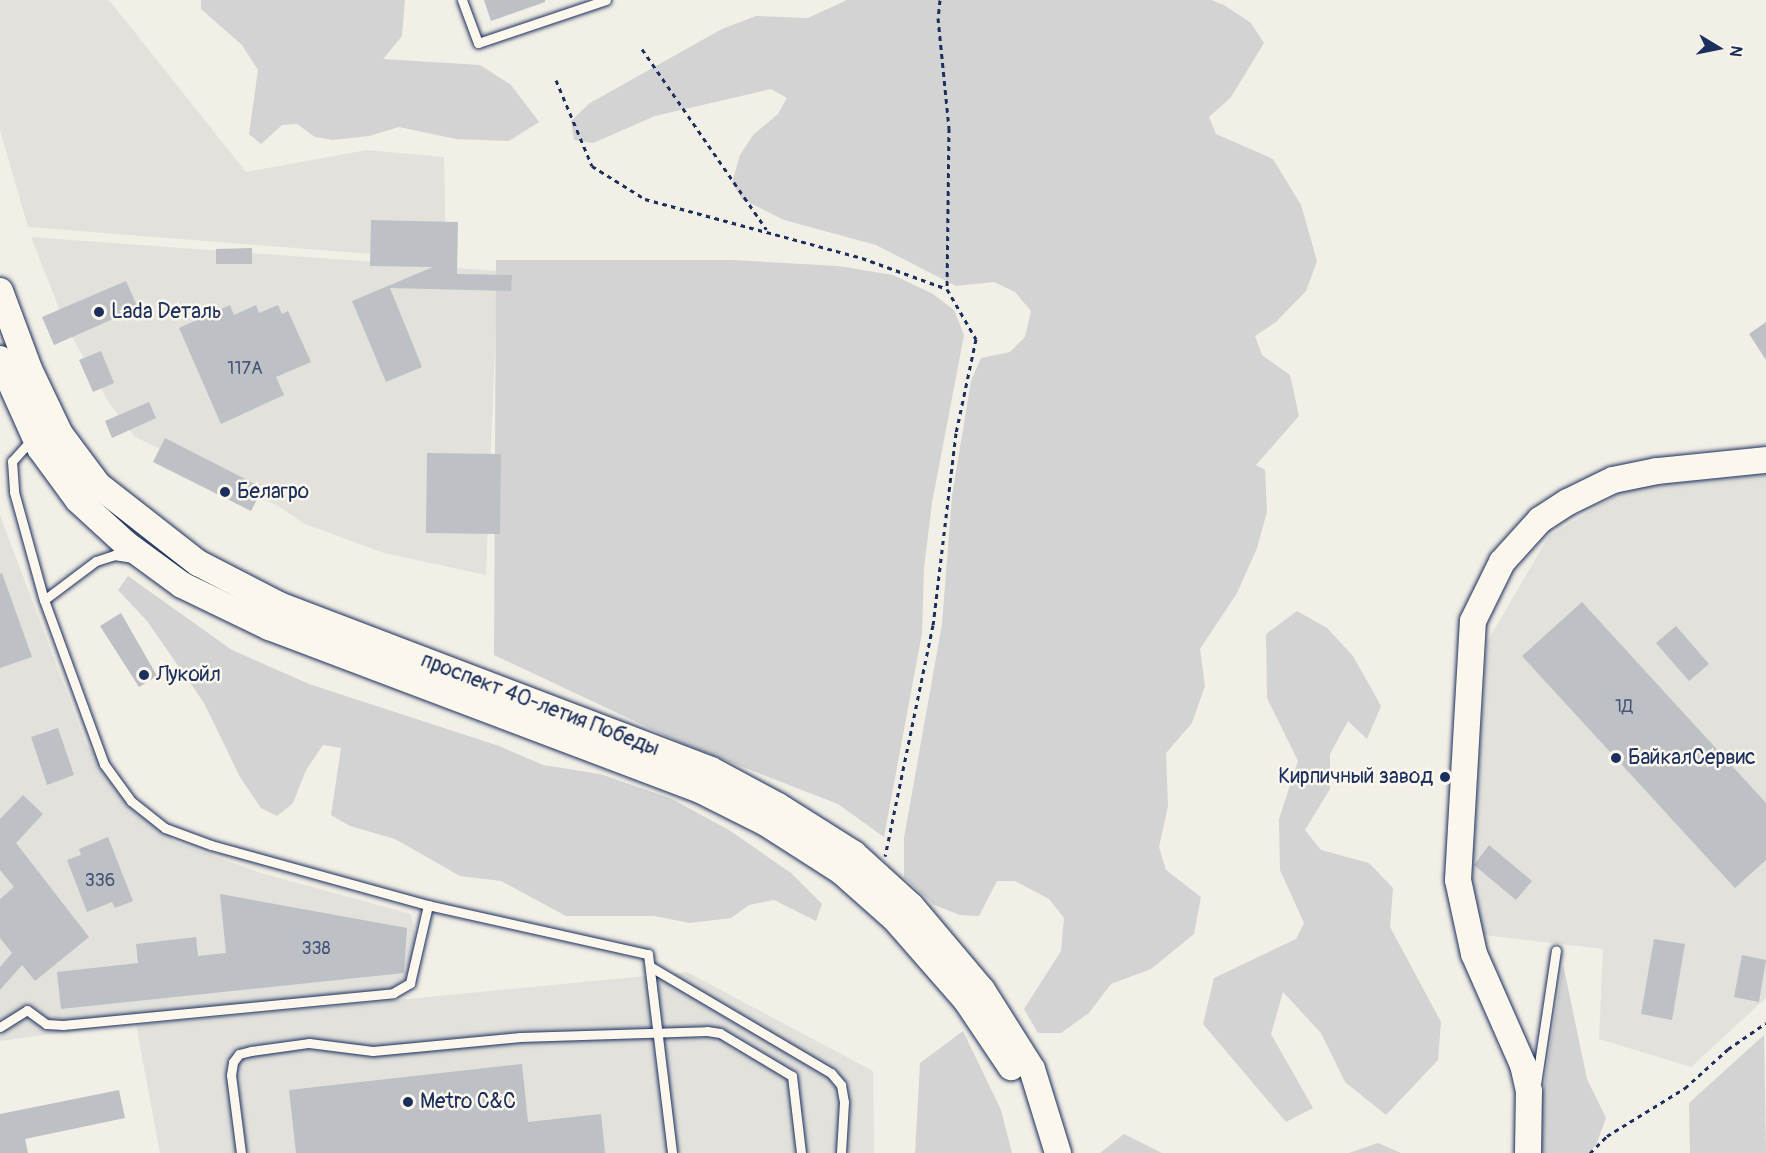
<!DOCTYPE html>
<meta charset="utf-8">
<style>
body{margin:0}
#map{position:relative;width:1766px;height:1153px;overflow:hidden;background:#f2efe6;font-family:Pangolin,sans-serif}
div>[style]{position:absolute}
.built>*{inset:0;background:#e2e1dc}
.green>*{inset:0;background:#d2d3d2}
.building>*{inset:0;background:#bdc0c4}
.path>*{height:3px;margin-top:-1.5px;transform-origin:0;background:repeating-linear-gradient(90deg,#1b2f5e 0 4.5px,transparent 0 9px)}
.roads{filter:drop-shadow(0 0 2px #1b2f5e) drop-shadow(0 0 2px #1b2f5e)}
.lane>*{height:9px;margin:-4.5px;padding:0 4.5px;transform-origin:4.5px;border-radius:4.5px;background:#fbf7ec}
.secondary>*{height:26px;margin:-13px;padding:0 13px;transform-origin:13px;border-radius:13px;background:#fbf7ec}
.dots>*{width:16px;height:16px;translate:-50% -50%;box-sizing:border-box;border:3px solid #fbf7ec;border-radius:50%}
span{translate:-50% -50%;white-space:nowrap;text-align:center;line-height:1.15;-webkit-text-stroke:5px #fbf7ec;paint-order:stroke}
.number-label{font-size:18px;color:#445378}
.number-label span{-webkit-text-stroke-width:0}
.poi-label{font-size:21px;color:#1b2f5e}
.left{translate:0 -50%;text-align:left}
.right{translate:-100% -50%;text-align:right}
.street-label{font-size:21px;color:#1b2f5e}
.north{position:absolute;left:1688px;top:18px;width:60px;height:60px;-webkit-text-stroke:4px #fbf7ec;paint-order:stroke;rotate:100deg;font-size:16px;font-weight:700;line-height:24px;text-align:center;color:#1b2f5e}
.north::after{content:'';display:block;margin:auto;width:21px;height:27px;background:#1b2f5e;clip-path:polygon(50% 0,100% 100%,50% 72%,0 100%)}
</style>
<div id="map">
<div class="built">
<i style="clip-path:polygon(0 0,109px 0,246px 172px,367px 150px,444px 157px,446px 260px,28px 227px,0 130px)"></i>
<i style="clip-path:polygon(31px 237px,498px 271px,486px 575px,384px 553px,305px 524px,278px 506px,135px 437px,109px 403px,66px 326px)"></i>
<i style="clip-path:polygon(1766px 473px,1766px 998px,1691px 1067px,1599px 1039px,1603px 949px,1483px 935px,1471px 889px,1487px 642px,1549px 536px,1629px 488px)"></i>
<i style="clip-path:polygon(0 515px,86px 744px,175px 842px,261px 873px,411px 914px,420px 965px,394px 988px,0 1041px)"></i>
<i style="clip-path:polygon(687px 972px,873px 1071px,874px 1153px,160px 1153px,136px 1025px)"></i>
</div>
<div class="green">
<i style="clip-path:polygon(201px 0,405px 0,402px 36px,383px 59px,480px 65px,511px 85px,539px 122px,509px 141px,456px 139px,399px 127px,369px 136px,333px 140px,315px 137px,297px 124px,282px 125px,261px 144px,249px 134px,258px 70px,242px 45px,201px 9px)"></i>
<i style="clip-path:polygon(847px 0,1211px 0,1224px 5px,1251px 23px,1264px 43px,1231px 97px,1209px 117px,1216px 134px,1273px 159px,1301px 205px,1317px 261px,1306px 291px,1276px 322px,1255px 336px,1262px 355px,1290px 375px,1299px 416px,1256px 465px,1265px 470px,1267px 512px,1257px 548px,1237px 593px,1200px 649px,1205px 686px,1192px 723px,1166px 753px,1168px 806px,1159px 847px,1166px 870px,1201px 897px,1194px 934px,1151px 969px,1111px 984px,1089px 1013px,1061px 1033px,1038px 1033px,1024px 1009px,1061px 951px,1064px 918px,1049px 899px,1015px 881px,997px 881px,979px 916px,960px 915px,934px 905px,904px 877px,904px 838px,942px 624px,952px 496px,971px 381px,981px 358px,1010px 352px,1025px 337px,1031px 311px,1015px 292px,994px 282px,956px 286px,876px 245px,784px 220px,742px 199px,732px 183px,740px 155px,753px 135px,778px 114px,787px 98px,771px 89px,655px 116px,593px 143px,574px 140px,571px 121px,590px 103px,722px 29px,756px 16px,808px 18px)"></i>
<i style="clip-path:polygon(496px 260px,733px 260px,838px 266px,893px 275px,933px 294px,954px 310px,964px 335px,932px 503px,924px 568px,922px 633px,884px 837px,838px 804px,681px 743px,494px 655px)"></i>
<i style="clip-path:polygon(128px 576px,232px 650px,309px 684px,499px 746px,543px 765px,600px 774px,670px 798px,729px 830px,791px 873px,822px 904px,816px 921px,774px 900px,749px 905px,731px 918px,690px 923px,654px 916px,566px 916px,501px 881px,460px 876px,395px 839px,350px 826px,331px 815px,341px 748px,323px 745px,306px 770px,293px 803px,277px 816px,261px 808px,240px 777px,204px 703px,147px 621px,118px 590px)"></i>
<i style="clip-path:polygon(1297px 611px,1327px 628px,1353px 656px,1381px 706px,1367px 739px,1348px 721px,1330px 754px,1330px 789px,1305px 830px,1321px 850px,1369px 863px,1393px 888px,1390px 927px,1441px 1022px,1438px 1060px,1386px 1115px,1345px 1082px,1321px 1033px,1283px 992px,1271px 1034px,1313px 1108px,1286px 1122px,1203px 1024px,1214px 978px,1296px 939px,1304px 923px,1280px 870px,1279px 819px,1298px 761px,1267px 698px,1266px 634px)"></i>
<i style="clip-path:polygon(1563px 964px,1587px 1079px,1606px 1118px,1596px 1145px,1589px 1153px,1539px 1153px,1535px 1145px)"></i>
<i style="clip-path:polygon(963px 1031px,1001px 1110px,1012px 1153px,915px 1153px,920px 1063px)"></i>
<i style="clip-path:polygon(1764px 1035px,1766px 1153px,1690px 1153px,1689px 1103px)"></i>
<i style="clip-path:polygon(1124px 1134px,1162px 1153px,1100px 1153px)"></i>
<i style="clip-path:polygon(1378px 1143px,1401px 1153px,1349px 1153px)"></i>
</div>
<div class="building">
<i style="clip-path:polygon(484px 0,545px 0,545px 2px,491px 21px)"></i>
<i style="clip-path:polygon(371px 220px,458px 222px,457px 274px,512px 275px,511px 291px,390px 288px,422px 367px,386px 382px,352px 301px,433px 267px,370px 266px)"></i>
<i style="clip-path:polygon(252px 248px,252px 264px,216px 264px,216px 249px)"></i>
<i style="clip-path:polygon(126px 281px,138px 308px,54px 345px,42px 317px)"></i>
<i style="clip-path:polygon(230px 305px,234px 315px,256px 305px,259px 313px,278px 305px,282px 314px,288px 311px,311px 362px,276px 377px,284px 395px,221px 424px,179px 328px)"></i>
<i style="clip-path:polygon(1766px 322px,1766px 360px,1749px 334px)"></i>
<i style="clip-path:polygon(101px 351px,114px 383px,93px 392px,79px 360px)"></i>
<i style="clip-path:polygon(149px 402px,156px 418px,112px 438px,105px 421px)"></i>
<i style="clip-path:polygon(165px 438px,263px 488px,251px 511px,153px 462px)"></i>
<i style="clip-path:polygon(427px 453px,501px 454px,500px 534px,426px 533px)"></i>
<i style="clip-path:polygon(2px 573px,32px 657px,0 668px,0 574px)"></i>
<i style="clip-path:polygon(1582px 602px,1766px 803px,1766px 860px,1735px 888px,1522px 656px)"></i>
<i style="clip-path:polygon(121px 613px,157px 676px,139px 687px,100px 626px)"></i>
<i style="clip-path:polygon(1676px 626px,1709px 664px,1689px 681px,1656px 643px)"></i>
<i style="clip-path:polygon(58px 728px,74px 775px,47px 785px,31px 737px)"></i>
<i style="clip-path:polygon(23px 795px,43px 814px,16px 843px,89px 937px,35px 981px,22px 965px,0 990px,0 967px,12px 953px,0 938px,0 899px,14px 887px,0 870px,0 819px)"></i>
<i style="clip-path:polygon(108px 837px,133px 901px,115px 908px,112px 902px,87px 912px,67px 860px,81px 855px,79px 849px)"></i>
<i style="clip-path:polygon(1489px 845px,1532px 881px,1516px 900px,1474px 865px)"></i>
<i style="clip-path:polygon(220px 894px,407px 928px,404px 973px,61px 1009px,57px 972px,138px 963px,136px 944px,196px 937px,198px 956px,226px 953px)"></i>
<i style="clip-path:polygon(1654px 939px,1685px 944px,1672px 1020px,1641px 1014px)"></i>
<i style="clip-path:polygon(1742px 955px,1766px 960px,1759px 1002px,1734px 997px)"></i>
<i style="clip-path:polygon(522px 1064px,528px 1122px,601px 1114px,605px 1153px,296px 1153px,289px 1090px)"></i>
<i style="clip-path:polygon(119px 1090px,125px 1118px,25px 1139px,28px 1153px,0 1153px,0 1114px)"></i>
</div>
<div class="path">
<i style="left:940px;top:0;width:18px;rotate:96deg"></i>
<i style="left:938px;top:18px;width:111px;rotate:84.3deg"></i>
<i style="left:949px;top:128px;width:161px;rotate:90.7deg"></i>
<i style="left:642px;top:49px;width:219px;rotate:55.4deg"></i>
<i style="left:556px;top:80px;width:93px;rotate:67.3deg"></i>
<i style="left:592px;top:166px;width:62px;rotate:31.9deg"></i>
<i style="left:645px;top:199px;width:225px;rotate:15.2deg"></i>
<i style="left:862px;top:258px;width:90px;rotate:20deg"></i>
<i style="left:947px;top:289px;width:58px;rotate:59.9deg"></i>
<i style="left:976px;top:339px;width:96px;rotate:102deg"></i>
<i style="left:956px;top:433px;width:193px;rotate:96.8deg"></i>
<i style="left:933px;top:625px;width:236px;rotate:101.7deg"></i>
<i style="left:1590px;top:1153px;width:24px;rotate:-45deg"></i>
<i style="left:1607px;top:1136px;width:92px;rotate:-31.6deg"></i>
<i style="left:1685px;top:1088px;width:58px;rotate:-42.2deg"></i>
<i style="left:1728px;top:1049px;width:46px;rotate:-34.4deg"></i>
</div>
<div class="roads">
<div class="lane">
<i style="left:462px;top:0;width:46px;rotate:69.6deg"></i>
<i style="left:478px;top:43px;width:135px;rotate:-18.6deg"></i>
<i style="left:33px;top:438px;width:31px;rotate:132deg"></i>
<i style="left:12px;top:461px;width:31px;rotate:86deg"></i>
<i style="left:14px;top:492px;width:112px;rotate:74.5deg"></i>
<i style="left:44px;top:600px;width:175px;rotate:69.9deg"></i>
<i style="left:104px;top:764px;width:46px;rotate:53.9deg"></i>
<i style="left:131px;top:801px;width:43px;rotate:38.5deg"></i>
<i style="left:165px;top:828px;width:49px;rotate:20.3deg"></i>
<i style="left:211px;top:845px;width:225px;rotate:15.5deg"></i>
<i style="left:428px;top:905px;width:225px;rotate:12.6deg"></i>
<i style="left:648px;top:954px;width:200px;rotate:83.1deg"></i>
<i style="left:44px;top:600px;width:65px;rotate:-36.9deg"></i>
<i style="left:96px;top:561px;width:19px;rotate:-18deg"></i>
<i style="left:114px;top:555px;width:18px;rotate:9deg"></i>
<i style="left:651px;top:967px;width:209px;rotate:30.5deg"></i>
<i style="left:831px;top:1073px;width:16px;rotate:50deg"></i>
<i style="left:841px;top:1085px;width:17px;rotate:80deg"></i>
<i style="left:844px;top:1102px;width:51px;rotate:93.4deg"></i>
<i style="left:0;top:1027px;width:32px;rotate:-32deg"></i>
<i style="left:27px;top:1010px;width:24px;rotate:36deg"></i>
<i style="left:46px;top:1024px;width:17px;rotate:3deg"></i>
<i style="left:63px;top:1025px;width:332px;rotate:-5.5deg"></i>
<i style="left:393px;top:993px;width:20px;rotate:-30deg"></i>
<i style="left:410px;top:983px;width:80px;rotate:-77deg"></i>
<i style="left:1536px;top:1084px;width:135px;rotate:-81.5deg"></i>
<i style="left:241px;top:1153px;width:79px;rotate:-97.3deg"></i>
<i style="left:231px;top:1075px;width:13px;rotate:-81deg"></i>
<i style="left:233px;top:1062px;width:10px;rotate:-53deg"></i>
<i style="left:239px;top:1054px;width:12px;rotate:-14deg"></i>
<i style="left:251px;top:1051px;width:59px;rotate:-7.9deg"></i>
<i style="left:309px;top:1043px;width:64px;rotate:7.1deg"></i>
<i style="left:373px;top:1051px;width:148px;rotate:-5.4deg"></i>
<i style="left:520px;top:1037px;width:187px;rotate:-1.8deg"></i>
<i style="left:707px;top:1031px;width:13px;rotate:9deg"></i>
<i style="left:720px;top:1033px;width:84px;rotate:30.8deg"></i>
<i style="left:792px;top:1076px;width:78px;rotate:83.3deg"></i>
</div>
<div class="secondary">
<i style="left:0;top:291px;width:83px;rotate:69.6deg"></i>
<i style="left:29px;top:369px;width:72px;rotate:64.5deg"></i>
<i style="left:60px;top:434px;width:64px;rotate:53.3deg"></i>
<i style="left:98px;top:485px;width:127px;rotate:38deg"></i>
<i style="left:198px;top:563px;width:91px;rotate:27.4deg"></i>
<i style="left:279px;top:605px;width:462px;rotate:20.9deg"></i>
<i style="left:711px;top:770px;width:76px;rotate:28.2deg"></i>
<i style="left:778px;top:806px;width:90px;rotate:32.3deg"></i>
<i style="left:854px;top:854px;width:77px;rotate:42.4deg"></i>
<i style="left:911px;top:906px;width:110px;rotate:49.8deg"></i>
<i style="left:982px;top:990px;width:93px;rotate:57.7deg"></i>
<i style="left:1032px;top:1069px;width:88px;rotate:72.8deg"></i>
<i style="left:0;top:359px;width:98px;rotate:65.8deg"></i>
<i style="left:40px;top:448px;width:64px;rotate:53.8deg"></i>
<i style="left:78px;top:500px;width:65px;rotate:42.5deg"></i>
<i style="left:126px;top:544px;width:69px;rotate:36.2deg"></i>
<i style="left:182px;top:585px;width:97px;rotate:25.8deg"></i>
<i style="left:269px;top:627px;width:461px;rotate:20.7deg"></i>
<i style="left:700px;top:790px;width:74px;rotate:26.6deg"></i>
<i style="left:766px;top:823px;width:89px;rotate:32.6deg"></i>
<i style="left:841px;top:871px;width:72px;rotate:41.6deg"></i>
<i style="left:895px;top:919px;width:108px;rotate:48.8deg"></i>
<i style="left:966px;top:1000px;width:81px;rotate:56.1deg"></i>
<i style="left:1528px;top:1153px;width:62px;rotate:-89.1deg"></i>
<i style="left:1529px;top:1091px;width:27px;rotate:-103deg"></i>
<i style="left:1523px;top:1065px;width:121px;rotate:-113.8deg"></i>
<i style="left:1474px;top:954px;width:76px;rotate:-102.2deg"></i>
<i style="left:1458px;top:880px;width:259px;rotate:-86.7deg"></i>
<i style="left:1473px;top:621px;width:66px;rotate:-63.8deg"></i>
<i style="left:1502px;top:562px;width:57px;rotate:-47.9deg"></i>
<i style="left:1540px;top:520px;width:33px;rotate:-33deg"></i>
<i style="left:1568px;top:502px;width:50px;rotate:-26.1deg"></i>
<i style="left:1613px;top:480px;width:45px;rotate:-11.6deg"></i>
<i style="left:1657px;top:471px;width:110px;rotate:-5.8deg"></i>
</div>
</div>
<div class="dots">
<i style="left:99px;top:312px;background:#1b2f5e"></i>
<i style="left:225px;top:492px;background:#1b2f5e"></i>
<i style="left:144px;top:675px;background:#1b2f5e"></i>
<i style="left:1616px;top:758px;background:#1b2f5e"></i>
<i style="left:1445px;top:777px;background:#1b2f5e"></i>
<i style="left:408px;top:1102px;background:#1b2f5e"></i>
</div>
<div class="number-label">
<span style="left:245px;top:369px">117А</span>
<span style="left:1624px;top:707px">1Д</span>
<span style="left:100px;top:881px">336</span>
<span style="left:316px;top:949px">338</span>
</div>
<div class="poi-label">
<span class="left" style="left:111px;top:312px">Lada Dеталь</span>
<span class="left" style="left:237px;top:492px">Белагро</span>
<span class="left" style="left:156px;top:675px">Лукойл</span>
<span class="left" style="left:1628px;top:758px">БайкалСервис</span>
<span class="right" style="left:1433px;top:777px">Кирпичный завод</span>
<span class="left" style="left:420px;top:1102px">Metro C&amp;C</span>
</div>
<div class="street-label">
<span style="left:540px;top:705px;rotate:21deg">проспект 40-летия Победы</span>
</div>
<div class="north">N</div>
</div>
